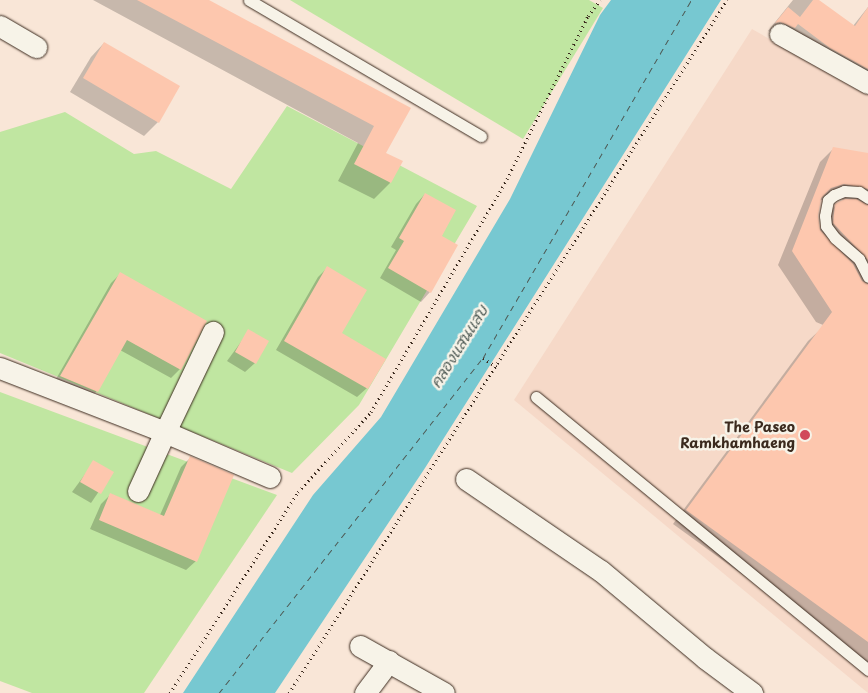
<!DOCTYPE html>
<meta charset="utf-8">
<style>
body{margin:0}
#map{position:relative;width:868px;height:693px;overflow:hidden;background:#f9e6d7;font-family:"Playpen Sans","Playpen Sans Thai",sans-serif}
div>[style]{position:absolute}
.built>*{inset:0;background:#f6d9c8}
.green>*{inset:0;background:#c0e6a1}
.water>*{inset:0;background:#77c8d1}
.shadow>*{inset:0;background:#0003}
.ferry>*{height:1px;margin-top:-0.5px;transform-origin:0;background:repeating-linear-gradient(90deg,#4d5954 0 6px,transparent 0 11px)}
.building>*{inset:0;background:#fdc7ae}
.path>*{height:3px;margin-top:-1.5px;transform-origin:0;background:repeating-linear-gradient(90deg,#3b2a1e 0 1px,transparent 0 5px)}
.roads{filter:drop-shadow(0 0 1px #3b2a1e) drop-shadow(0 0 1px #3b2a1e)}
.service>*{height:11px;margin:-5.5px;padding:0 5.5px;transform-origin:5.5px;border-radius:5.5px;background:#f7f3e8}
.minor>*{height:21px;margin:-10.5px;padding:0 10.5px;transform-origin:10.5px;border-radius:10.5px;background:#f7f3e8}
.dots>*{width:14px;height:14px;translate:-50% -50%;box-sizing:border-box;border:2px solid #f7f3e8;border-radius:50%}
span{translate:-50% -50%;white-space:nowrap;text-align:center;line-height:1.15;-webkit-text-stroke:5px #f7f3e8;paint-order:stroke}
.poi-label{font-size:14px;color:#3b2a1e;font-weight:700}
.right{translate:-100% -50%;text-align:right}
.water-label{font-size:15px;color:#4d5954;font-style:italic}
</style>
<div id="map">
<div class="built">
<i style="clip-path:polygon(752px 29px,868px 95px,868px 693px,514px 400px)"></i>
</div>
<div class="green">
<i style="clip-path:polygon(290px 0,589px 0,603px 8px,523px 139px)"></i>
<i style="clip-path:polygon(287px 106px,477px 206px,359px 405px,292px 473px,0 353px,0 132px,65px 112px,134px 154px,156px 151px,231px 189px)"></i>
<i style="clip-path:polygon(0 392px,277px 495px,144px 693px,32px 693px,0 681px)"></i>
</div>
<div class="water">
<i style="clip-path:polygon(611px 0,721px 0,425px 468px,275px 693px,183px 693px,313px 495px,381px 417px,510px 199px,600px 15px)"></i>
</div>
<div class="shadow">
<i style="clip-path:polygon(93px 0,206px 0,409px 108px,384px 153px,390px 183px,374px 199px,338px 181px,358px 143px)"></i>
<i style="clip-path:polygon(793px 0,817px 0,853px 26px,868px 7px,868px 85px,785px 37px,768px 31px)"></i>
<i style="clip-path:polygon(104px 43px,158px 122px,144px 136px,70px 92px,91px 57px)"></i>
<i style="clip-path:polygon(evenodd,834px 148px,868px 154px,868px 344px,816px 322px,778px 265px,820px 162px,834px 148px,829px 197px,850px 201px,838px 203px,824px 217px,819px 232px,816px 216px,819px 201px,829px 197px)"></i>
<i style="clip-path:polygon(425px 194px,440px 236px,430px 292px,421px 302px,380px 278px,396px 250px,391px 247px,416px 204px)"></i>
<i style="clip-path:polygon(327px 268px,340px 334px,367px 388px,357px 397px,276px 350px,318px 277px)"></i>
<i style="clip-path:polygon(120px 274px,180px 369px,171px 378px,120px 350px,96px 392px,87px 401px,52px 386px,111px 283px)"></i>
<i style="clip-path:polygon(822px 328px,868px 361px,868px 666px,673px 524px,808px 341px)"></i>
<i style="clip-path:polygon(249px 331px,255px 363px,245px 372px,227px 361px)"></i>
<i style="clip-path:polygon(190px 458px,196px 561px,186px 570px,90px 529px,101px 504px,111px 494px,160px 515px,181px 467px)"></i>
<i style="clip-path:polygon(94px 462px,112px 472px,91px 503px,72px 492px)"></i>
</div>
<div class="ferry">
<i style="left:219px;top:693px;width:427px;rotate:-51.8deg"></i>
<i style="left:483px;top:358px;width:414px;rotate:-59.8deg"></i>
</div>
<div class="building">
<i style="clip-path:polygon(137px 0,209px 0,411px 108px,386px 153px,403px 161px,391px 183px,354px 164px,374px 126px)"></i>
<i style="clip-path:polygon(813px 0,819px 0,855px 26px,868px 7px,868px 69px,830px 48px,798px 24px,795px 28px,780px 22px,775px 23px,788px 7px,800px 17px)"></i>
<i style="clip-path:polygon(104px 42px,180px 86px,159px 123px,83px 78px)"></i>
<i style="clip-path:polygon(833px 147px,868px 153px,868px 189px,844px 184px,831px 188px,821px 198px,818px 216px,820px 230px,853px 264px,862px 281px,868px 284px,868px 642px,686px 510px,832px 312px,792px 251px)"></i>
<i style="clip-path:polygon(425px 193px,456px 210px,442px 236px,458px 245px,431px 293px,388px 268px,404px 241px,399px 238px)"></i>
<i style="clip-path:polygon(845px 199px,856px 199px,868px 205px,868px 260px,833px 223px,835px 204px)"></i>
<i style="clip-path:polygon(327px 266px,367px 290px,342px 333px,386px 359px,368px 389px,284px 341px)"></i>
<i style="clip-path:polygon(120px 272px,207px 321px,181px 370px,127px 340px,98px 392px,60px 376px)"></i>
<i style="clip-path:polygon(248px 329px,269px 341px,256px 364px,235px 352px)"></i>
<i style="clip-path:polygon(190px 456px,234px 475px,197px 562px,99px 520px,110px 493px,164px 516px)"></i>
<i style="clip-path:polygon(93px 460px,114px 472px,101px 494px,80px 482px)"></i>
</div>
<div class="path">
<i style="left:483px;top:358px;width:17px;rotate:33deg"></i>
<i style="left:170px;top:693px;width:238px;rotate:-57.5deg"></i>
<i style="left:298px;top:492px;width:108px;rotate:-47.6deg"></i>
<i style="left:371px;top:412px;width:270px;rotate:-59.7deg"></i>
<i style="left:507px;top:179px;width:182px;rotate:-63.6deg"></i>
<i style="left:588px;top:16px;width:20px;rotate:-53deg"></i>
<i style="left:289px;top:693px;width:820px;rotate:-57.71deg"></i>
</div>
<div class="roads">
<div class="service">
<i style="left:249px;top:0;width:269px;rotate:30.4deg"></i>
<i style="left:868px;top:198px;width:11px;rotate:-146deg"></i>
<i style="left:859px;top:192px;width:15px;rotate:-176deg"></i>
<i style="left:844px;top:191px;width:11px;rotate:158deg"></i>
<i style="left:834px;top:195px;width:8px;rotate:140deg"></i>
<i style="left:828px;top:200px;width:16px;rotate:101deg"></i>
<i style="left:825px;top:216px;width:10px;rotate:84deg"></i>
<i style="left:826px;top:226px;width:15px;rotate:53deg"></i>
<i style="left:835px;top:238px;width:32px;rotate:41deg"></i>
<i style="left:859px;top:259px;width:20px;rotate:63deg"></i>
<i style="left:536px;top:397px;width:430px;rotate:39.4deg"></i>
</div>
<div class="minor">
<i style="left:0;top:26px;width:42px;rotate:30.3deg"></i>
<i style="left:780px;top:34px;width:101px;rotate:29.1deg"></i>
<i style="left:0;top:368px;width:177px;rotate:21.2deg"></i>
<i style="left:165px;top:432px;width:111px;rotate:-64.4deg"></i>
<i style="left:466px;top:479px;width:163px;rotate:34.3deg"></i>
<i style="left:601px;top:571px;width:136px;rotate:39.9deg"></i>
<i style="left:705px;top:658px;width:59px;rotate:36.7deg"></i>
<i style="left:138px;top:491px;width:65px;rotate:-65.4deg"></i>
<i style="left:165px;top:432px;width:114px;rotate:23.2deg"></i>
<i style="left:360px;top:646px;width:96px;rotate:29.2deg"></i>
<i style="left:365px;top:693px;width:40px;rotate:-53deg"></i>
</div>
</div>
<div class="dots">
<i style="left:805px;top:435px;background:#d1495b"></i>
</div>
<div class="poi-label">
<span class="right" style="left:795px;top:435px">The Paseo<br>Ramkhamhaeng</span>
</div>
<div class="water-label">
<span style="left:458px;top:346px;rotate:-58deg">คลองแสนแสบ</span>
</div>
</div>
